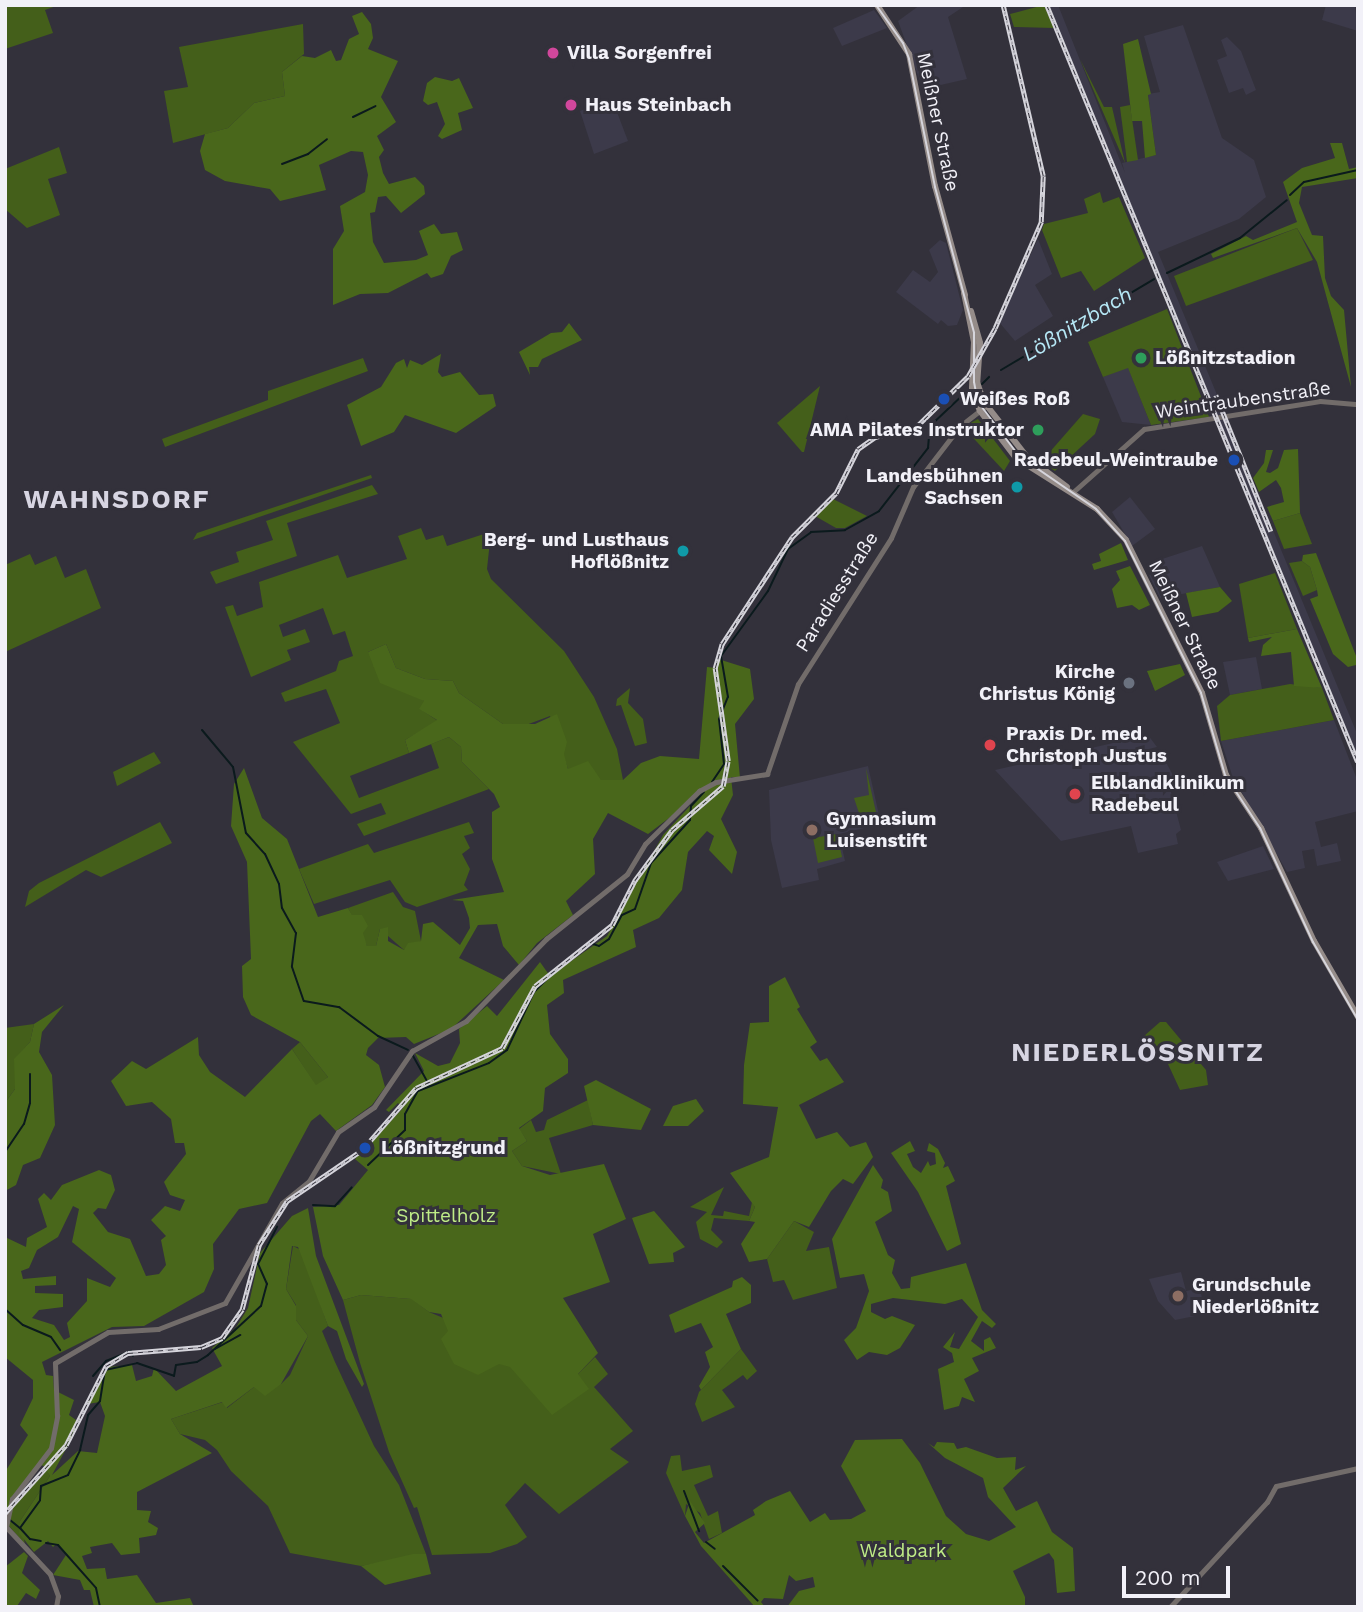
<!DOCTYPE html>
<meta charset="utf-8">
<style>
body{margin:0}
#map{position:relative;width:1363px;height:1612px;overflow:hidden;background:#33313b;font-family:"Work Sans",sans-serif}
div>[style]{position:absolute}
.built>*{inset:0;background:#3c3a4a}
.green>*{inset:0;background:#445f1a}
.forest>*{inset:0;background:#49671b}
.stream>*{height:2px;margin:-1px;padding:0 1px;transform-origin:1px;border-radius:1px;background:#0b1a1d}
.tertiary>*{height:5px;margin:-2.5px;padding:0 2.5px;transform-origin:2.5px;border-radius:2.5px;background:#726c6a}
.secondary>*{height:6px;margin:-3px;padding:0 3px;transform-origin:3px;border-radius:3px;background:#958c89}
.tram>*{height:2px;margin:-1px;padding:0 1px;transform-origin:1px;border-radius:1px;background:#d6d5dc}
.rail>*{height:4.5px;margin-top:-2.25px;transform-origin:0;background:repeating-linear-gradient(90deg,#33313b 0 5px,#d6d5dc 0 10px);box-sizing:border-box;border-block:2px solid #d6d5dc}
.dots>*{width:19px;height:19px;translate:-50% -50%;box-sizing:border-box;border:4px solid #33313b;border-radius:50%}
span{translate:-50% -50%;white-space:nowrap;text-align:center;line-height:1.15;-webkit-text-stroke:6px #33313b;paint-order:stroke}
.poi-label{font-size:19px;color:#f2f1f8;font-weight:700}
.left{translate:0 -50%;text-align:left}
.right{translate:-100% -50%;text-align:right}
.street-label{font-size:19px;color:#f2f1f8}
.park-label{font-size:19px;color:#bfec87}
.water-label{font-size:21px;color:#b6e8f6;font-style:italic}
.district-label{font-size:26px;color:#d7d5e2;font-weight:700;letter-spacing:2px}
.frame{position:absolute;inset:0;border:7px solid #f2f1f8;pointer-events:none}
.scale{position:absolute;left:1122px;top:1566px;width:108px;height:32px;box-sizing:border-box;border:4px solid #f2f1f8;border-top:0;padding-left:9px;font-size:21px;line-height:24px;white-space:nowrap;color:#f2f1f8;-webkit-text-stroke:5px #33313b;paint-order:stroke}
</style>
<div id="map">
<div class="built">
<i style="clip-path:polygon(920px 5px,966px 5px,948px 17px,967px 79px,923px 89px,898px 21px)"></i>
<i style="clip-path:polygon(1044px 5px,1058px 5px,1125px 173px,1122px 163px,1156px 155px,1148px 94px,1160px 92px,1144px 36px,1183px 25px,1222px 138px,1254px 160px,1266px 197px,1239px 219px,1158px 252px,1358px 736px,1358px 767px)"></i>
<i style="clip-path:polygon(1326px 5px,1355px 5px,1358px 31px,1322px 20px)"></i>
<i style="clip-path:polygon(874px 10px,887px 28px,842px 46px,833px 28px)"></i>
<i style="clip-path:polygon(1227px 37px,1241px 51px,1256px 90px,1246px 95px,1243px 88px,1229px 93px,1217px 60px,1227px 56px,1221px 40px)"></i>
<i style="clip-path:polygon(612px 99px,628px 141px,594px 154px,580px 111px)"></i>
<i style="clip-path:polygon(1038px 239px,1052px 274px,1035px 285px,1053px 316px,1015px 341px,999px 322px)"></i>
<i style="clip-path:polygon(940px 240px,946px 243px,963px 310px,957px 325px,948px 326px,941px 320px,938px 324px,896px 292px,913px 270px,930px 282px,938px 272px,929px 250px)"></i>
<i style="clip-path:polygon(1128px 367px,1151px 425px,1122px 422px,1103px 377px)"></i>
<i style="clip-path:polygon(1130px 497px,1155px 529px,1132px 546px,1112px 512px)"></i>
<i style="clip-path:polygon(1202px 546px,1220px 587px,1160px 598px,1149px 575px,1162px 571px,1159px 560px)"></i>
<i style="clip-path:polygon(1256px 657px,1262px 689px,1230px 695px,1223px 662px)"></i>
<i style="clip-path:polygon(1334px 720px,1358px 782px,1358px 811px,1315px 822px,1321px 847px,1337px 843px,1341px 861px,1317px 866px,1314px 849px,1302px 851px,1305px 868px,1287px 872px,1232px 775px,1221px 741px)"></i>
<i style="clip-path:polygon(1148px 735px,1157px 747px,1141px 751px,1142px 760px,1162px 755px,1180px 788px,1171px 792px,1181px 830px,1176px 834px,1178px 844px,1138px 853px,1131px 826px,1061px 841px,995px 770px)"></i>
<i style="clip-path:polygon(868px 766px,881px 824px,839px 834px,845px 861px,817px 869px,819px 880px,782px 888px,771px 840px,769px 790px)"></i>
<i style="clip-path:polygon(1263px 846px,1274px 869px,1228px 881px,1217px 862px)"></i>
<i style="clip-path:polygon(1181px 1272px,1186px 1291px,1200px 1288px,1205px 1314px,1175px 1320px,1158px 1301px,1149px 1279px)"></i>
</div>
<div class="green">
<i style="clip-path:polygon(5px 5px,59px 5px,45px 10px,53px 33px,5px 49px)"></i>
<i style="clip-path:polygon(1044px 5px,1054px 28px,1014px 27px,1010px 14px)"></i>
<i style="clip-path:polygon(303px 24px,304px 54px,282px 72px,285px 96px,254px 103px,228px 128px,173px 143px,164px 91px,188px 87px,179px 47px)"></i>
<i style="clip-path:polygon(1080px 59px,1104px 107px,1112px 107px,1125px 163px)"></i>
<i style="clip-path:polygon(1130px 105px,1138px 160px,1127px 162px,1120px 107px)"></i>
<i style="clip-path:polygon(59px 147px,67px 173px,48px 179px,60px 215px,27px 228px,5px 209px,5px 169px)"></i>
<i style="clip-path:polygon(1100px 192px,1103px 203px,1119px 197px,1145px 258px,1094px 291px,1081px 271px,1061px 278px,1042px 230px,1044px 224px,1088px 213px,1084px 199px)"></i>
<i style="clip-path:polygon(1297px 228px,1313px 260px,1186px 306px,1174px 276px)"></i>
<i style="clip-path:polygon(1167px 309px,1209px 417px,1151px 425px,1128px 368px,1103px 377px,1088px 342px)"></i>
<i style="clip-path:polygon(363px 358px,368px 371px,165px 447px,162px 439px,268px 400px,268px 391px)"></i>
<i style="clip-path:polygon(820px 386px,804px 452px,802px 452px,777px 423px)"></i>
<i style="clip-path:polygon(1083px 414px,1100px 419px,1095px 434px,1055px 471px,1041px 462px)"></i>
<i style="clip-path:polygon(978px 419px,1010px 461px,1004px 471px,963px 427px)"></i>
<i style="clip-path:polygon(371px 475px,372px 478px,193px 540px,197px 533px)"></i>
<i style="clip-path:polygon(372px 485px,378px 494px,287px 523px,297px 556px,216px 584px,210px 572px,239px 562px,236px 552px,273px 540px,266px 521px)"></i>
<i style="clip-path:polygon(833px 499px,867px 516px,845px 528px,836px 528px,815px 516px)"></i>
<i style="clip-path:polygon(1300px 513px,1312px 544px,1284px 549px,1273px 521px)"></i>
<i style="clip-path:polygon(421px 528px,426px 540px,443px 535px,447px 546px,484px 534px,490px 541px,487px 569px,491px 579px,564px 651px,594px 697px,617px 749px,623px 780px,601px 780px,568px 769px,550px 716px,526px 725px,503px 724px,459px 693px,453px 681px,425px 679px,396px 668px,386px 644px,368px 652px,425px 702px,420px 709px,438px 721px,405px 740px,409px 753px,350px 776px,359px 798px,439px 768px,431px 744px,449px 737px,461px 747px,462px 762px,489px 789px,364px 836px,357px 824px,386px 814px,381px 803px,351px 814px,293px 742px,340px 723px,326px 689px,285px 702px,281px 693px,336px 671px,339px 661px,353px 656px,345px 631px,333px 635px,323px 608px,279px 625px,283px 637px,305px 629px,310px 642px,287px 650px,291px 660px,251px 677px,225px 607px,233px 605px,237px 616px,263px 607px,259px 582px,338px 555px,347px 578px,407px 559px,398px 536px)"></i>
<i style="clip-path:polygon(30px 554px,35px 565px,56px 556px,65px 578px,86px 569px,101px 608px,5px 652px,5px 565px)"></i>
<i style="clip-path:polygon(1302px 561px,1310px 567px,1317px 590px,1303px 596px,1289px 563px)"></i>
<i style="clip-path:polygon(1275px 573px,1297px 629px,1248px 638px,1239px 584px)"></i>
<i style="clip-path:polygon(1290px 684px,1322px 688px,1334px 720px,1221px 741px,1217px 706px,1230px 695px)"></i>
<i style="clip-path:polygon(630px 688px,628px 703px,643px 719px,647px 743px,635px 746px,621px 705px,616px 706px,617px 699px)"></i>
<i style="clip-path:polygon(154px 752px,161px 763px,117px 786px,113px 772px)"></i>
<i style="clip-path:polygon(866px 768px,878px 821px,863px 825px,854px 798px,869px 795px)"></i>
<i style="clip-path:polygon(160px 822px,172px 843px,101px 877px,86px 870px,25px 907px,29px 891px,39px 883px)"></i>
<i style="clip-path:polygon(469px 822px,474px 833px,464px 836px,470px 848px,462px 854px,470px 869px,464px 885px,468px 890px,417px 907px,405px 902px,390px 880px,314px 904px,299px 869px,368px 844px,374px 853px)"></i>
<i style="clip-path:polygon(837px 834px,842px 857px,818px 863px,813px 838px)"></i>
<i style="clip-path:polygon(393px 892px,403px 907px,415px 911px,421px 941px,404px 950px,380px 929px,376px 946px,367px 946px,348px 908px)"></i>
<i style="clip-path:polygon(1160px 1022px,1166px 1022px,1206px 1070px,1208px 1085px,1180px 1090px,1168px 1064px,1144px 1036px)"></i>
<i style="clip-path:polygon(34px 1024px,30px 1042px,15px 1059px,15px 1089px,5px 1103px,5px 1028px)"></i>
<i style="clip-path:polygon(300px 1042px,328px 1077px,316px 1086px,292px 1049px)"></i>
<i style="clip-path:polygon(588px 1100px,593px 1125px,549px 1138px,561px 1174px,522px 1166px,512px 1151px,527px 1141px,519px 1129px,531px 1120px,536px 1132px,544px 1130px,547px 1120px)"></i>
<i style="clip-path:polygon(724px 1187px,711px 1215px,723px 1216px,724px 1211px,749px 1216px,752px 1202px,755px 1207px,749px 1221px,714px 1218px,711px 1230px,723px 1242px,717px 1248px,700px 1239px,696px 1222px,707px 1212px,690px 1207px)"></i>
<i style="clip-path:polygon(794px 1221px,814px 1232px,806px 1251px,829px 1247px,837px 1288px,793px 1300px,784px 1280px,773px 1282px,767px 1259px)"></i>
<i style="clip-path:polygon(293px 1246px,299px 1249px,305px 1261px,328px 1326px,322px 1331px,335px 1362px,374px 1446px,399px 1485px,426px 1554px,361px 1566px,290px 1553px,268px 1506px,231px 1471px,217px 1450px,205px 1440px,180px 1434px,171px 1419px,223px 1402px,227px 1408px,254px 1387px,281px 1384px,290px 1375px,308px 1336px,296px 1320px,296px 1305px,286px 1289px)"></i>
<i style="clip-path:polygon(361px 1295px,412px 1299px,429px 1312px,578px 1374px,595px 1357px,608px 1374px,594px 1387px,633px 1431px,610px 1449px,629px 1462px,559px 1514px,525px 1483px,505px 1505px,527px 1537px,517px 1544px,490px 1553px,432px 1555px,417px 1507px,414px 1508px,389px 1452px,360px 1363px,343px 1300px)"></i>
<i style="clip-path:polygon(741px 1349px,757px 1371px,747px 1380px,743px 1375px,722px 1390px,735px 1407px,702px 1422px,695px 1404px,699px 1392px)"></i>
<i style="clip-path:polygon(680px 1455px,682px 1471px,710px 1465px,713px 1477px,694px 1485px,708px 1516px,718px 1511px,722px 1533px,709px 1539px,700px 1513px,686px 1504px,685px 1516px,666px 1473px,671px 1456px)"></i>
<i style="clip-path:polygon(47px 1470px,50px 1476px,20px 1521px,25px 1544px,8px 1525px,11px 1509px)"></i>
</div>
<div class="forest">
<i style="clip-path:polygon(362px 12px,371px 24px,373px 38px,368px 49px,398px 61px,381px 97px,396px 122px,377px 136px,384px 150px,379px 157px,383px 173px,389px 184px,415px 177px,424px 186px,425px 194px,401px 213px,386px 196px,378px 197px,375px 212px,370px 213px,373px 242px,384px 263px,416px 260px,428px 255px,419px 231px,434px 224px,441px 234px,457px 232px,463px 250px,451px 256px,443px 274px,431px 278px,427px 273px,388px 293px,360px 294px,333px 305px,333px 249px,344px 231px,340px 206px,365px 192px,368px 175px,363px 152px,351px 151px,319px 165px,326px 190px,280px 201px,270px 189px,225px 181px,205px 170px,200px 151px,205px 134px,228px 128px,254px 103px,285px 96px,282px 72px,302px 56px,315px 58px,331px 50px,336px 61px,341px 60px,349px 39px,359px 34px,352px 16px)"></i>
<i style="clip-path:polygon(1138px 39px,1151px 94px,1148px 95px,1156px 155px,1145px 158px,1142px 121px,1132px 121px,1123px 44px)"></i>
<i style="clip-path:polygon(435px 77px,452px 81px,459px 78px,473px 108px,458px 113px,462px 130px,442px 139px,438px 136px,445px 124px,437px 102px,428px 105px,423px 101px,427px 83px)"></i>
<i style="clip-path:polygon(1330px 143px,1342px 143px,1349px 169px,1358px 167px,1358px 178px,1302px 187px,1299px 203px,1312px 235px,1323px 236px,1325px 278px,1331px 296px,1344px 310px,1351px 387px,1317px 262px,1297px 228px,1213px 258px,1211px 254px,1246px 236px,1253px 240px,1297px 222px,1283px 182px,1302px 168px,1335px 158px)"></i>
<i style="clip-path:polygon(569px 323px,582px 340px,542px 359px,538px 367px,529px 367px,530px 375px,519px 352px,551px 333px,562px 332px)"></i>
<i style="clip-path:polygon(441px 354px,438px 372px,442px 377px,460px 372px,479px 395px,493px 394px,496px 406px,456px 433px,405px 415px,394px 432px,361px 446px,347px 405px,381px 387px,396px 363px,404px 359px,407px 368px,410px 360px,422px 365px)"></i>
<i style="clip-path:polygon(1298px 449px,1300px 513px,1273px 521px,1267px 507px,1284px 502px,1281px 488px,1276px 480px,1259px 492px,1253px 478px,1264px 463px,1266px 450px,1273px 450px,1266px 472px,1270px 473px,1278px 468px,1284px 450px)"></i>
<i style="clip-path:polygon(1121px 543px,1128px 560px,1094px 570px,1092px 564px,1101px 561px,1099px 554px)"></i>
<i style="clip-path:polygon(1316px 553px,1358px 661px,1356px 665px,1348px 667px,1333px 654px,1310px 599px,1318px 596px,1317px 590px,1310px 567px,1302px 561px,1303px 555px)"></i>
<i style="clip-path:polygon(1130px 566px,1150px 605px,1139px 610px,1132px 605px,1117px 608px,1112px 589px,1120px 580px,1116px 571px)"></i>
<i style="clip-path:polygon(1220px 587px,1232px 601px,1218px 612px,1192px 617px,1186px 593px)"></i>
<i style="clip-path:polygon(1297px 629px,1322px 688px,1294px 686px,1291px 652px,1261px 656px,1263px 645px,1272px 637px,1249px 642px,1248px 638px)"></i>
<i style="clip-path:polygon(evenodd,386px 644px,396px 668px,425px 679px,453px 681px,459px 693px,503px 724px,535px 724px,557px 714px,567px 742px,564px 754px,568px 769px,588px 761px,601px 780px,623px 780px,641px 763px,660px 756px,699px 759px,707px 667px,716px 668px,718px 659px,750px 669px,754px 699px,735px 724px,740px 778px,731px 777px,733px 795px,721px 819px,737px 852px,732px 874px,709px 850px,714px 836px,707px 831px,688px 852px,682px 890px,659px 918px,633px 930px,636px 947px,563px 980px,564px 993px,547px 1005px,550px 1034px,568px 1059px,568px 1073px,545px 1088px,543px 1111px,519px 1128px,527px 1141px,512px 1151px,522px 1166px,550px 1175px,604px 1164px,626px 1219px,593px 1234px,610px 1282px,563px 1298px,598px 1353px,578px 1374px,589px 1389px,552px 1415px,510px 1367px,499px 1364px,478px 1375px,454px 1364px,441px 1339px,448px 1331px,441px 1314px,429px 1312px,411px 1299px,361px 1295px,343px 1300px,323px 1256px,313px 1207px,339px 1205px,368px 1170px,355px 1159px,403px 1108px,398px 1103px,389px 1112px,386px 1110px,424px 1071px,415px 1053px,438px 1066px,450px 1063px,460px 1043px,459px 1029px,487px 1006px,497px 1016px,540px 962px,550px 976px,607px 936px,663px 835px,702px 793px,648px 834px,608px 813px,593px 839px,595px 874px,566px 901px,573px 915px,537px 943px,519px 965px,503px 946px,497px 924px,478px 925px,459px 958px,504px 980px,451px 1029px,414px 1044px,406px 1037px,378px 1038px,368px 1048px,366px 1055px,379px 1065px,385px 1087px,372px 1105px,336px 1131px,320px 1114px,311px 1121px,267px 1203px,239px 1209px,213px 1244px,214px 1269px,204px 1292px,144px 1326px,112px 1327px,42px 1362px,46px 1375px,53px 1376px,54px 1390px,74px 1400px,69px 1415px,76px 1420px,74px 1434px,52px 1475px,78px 1451px,97px 1453px,105px 1416px,100px 1402px,87px 1404px,109px 1367px,132px 1365px,136px 1381px,152px 1376px,154px 1368px,176px 1391px,222px 1366px,212px 1348px,235px 1329px,248px 1308px,260px 1253px,292px 1216px,308px 1208px,316px 1256px,364px 1384px,362px 1387px,346px 1359px,337px 1331px,328px 1326px,298px 1247px,292px 1246px,286px 1289px,296px 1306px,296px 1320px,308px 1336px,281px 1384px,265px 1396px,254px 1387px,226px 1408px,222px 1402px,171px 1419px,180px 1434px,212px 1453px,137px 1492px,137px 1510px,151px 1511px,148px 1522px,158px 1528px,156px 1535px,139px 1538px,140px 1553px,121px 1555px,112px 1543px,90px 1547px,92px 1553px,82px 1556px,87px 1569px,105px 1568px,107px 1579px,137px 1575px,156px 1603px,190px 1598px,194px 1607px,94px 1607px,90px 1590px,84px 1590px,80px 1580px,53px 1575px,66px 1555px,56px 1544px,53px 1547px,48px 1541px,34px 1552px,19px 1533px,20px 1521px,50px 1476px,44px 1466px,37px 1464px,5px 1514px,5px 1472px,28px 1435px,20px 1425px,33px 1398px,33px 1380px,5px 1357px,5px 1237px,26px 1247px,27px 1238px,47px 1227px,38px 1199px,44px 1193px,51px 1200px,62px 1185px,99px 1170px,111px 1175px,115px 1190px,106px 1209px,98px 1208px,93px 1213px,108px 1232px,130px 1239px,146px 1276px,159px 1274px,166px 1265px,161px 1240px,166px 1236px,151px 1220px,165px 1206px,180px 1211px,185px 1200px,170px 1195px,164px 1182px,186px 1154px,184px 1143px,175px 1143px,171px 1119px,152px 1102px,126px 1106px,111px 1081px,132px 1061px,146px 1069px,198px 1037px,199px 1055px,210px 1072px,245px 1097px,292px 1049px,316px 1085px,328px 1077px,300px 1042px,251px 1015px,243px 997px,242px 966px,251px 959px,247px 862px,231px 826px,234px 784px,244px 768px,262px 818px,287px 839px,318px 917px,348px 908px,352px 915px,362px 915px,368px 926px,363px 933px,367px 946px,376px 946px,380px 929px,388px 927px,388px 941px,404px 950px,408px 943px,421px 941px,423px 924px,433px 922px,460px 945px,470px 928px,469px 918px,463px 901px,452px 900px,504px 892px,492px 859px,492px 812px,500px 807px,494px 794px,462px 762px,461px 747px,449px 737px,409px 753px,405px 740px,437px 720px,419px 709px,424px 701px,380px 683px,368px 652px,386px 644px,73px 1206px,79px 1209px,72px 1242px,116px 1278px,110px 1287px,87px 1278px,87px 1301px,67px 1323px,70px 1337px,64px 1340px,54px 1325px,32px 1318px,39px 1310px,63px 1307px,63px 1294px,35px 1293px,35px 1286px,56px 1285px,56px 1276px,23px 1279px,21px 1271px,29px 1268px,37px 1250px,58px 1237px,73px 1206px)"></i>
<i style="clip-path:polygon(1180px 664px,1185px 675px,1155px 691px,1147px 671px)"></i>
<i style="clip-path:polygon(785px 977px,800px 1007px,797px 1009px,817px 1042px,810px 1047px,820px 1061px,827px 1058px,844px 1082px,799px 1105px,816px 1139px,837px 1132px,850px 1147px,866px 1142px,873px 1157px,853px 1184px,843px 1179px,831px 1191px,809px 1227px,794px 1221px,767px 1259px,749px 1262px,741px 1244px,755px 1222px,749px 1221px,755px 1207px,730px 1173px,769px 1157px,778px 1107px,743px 1104px,744px 1065px,750px 1023px,769px 1022px,769px 986px)"></i>
<i style="clip-path:polygon(64px 1005px,42px 1032px,39px 1052px,52px 1075px,55px 1125px,40px 1158px,23px 1165px,16px 1185px,5px 1191px,5px 1103px,15px 1089px,14px 1059px,30px 1042px,34px 1024px)"></i>
<i style="clip-path:polygon(596px 1080px,651px 1109px,641px 1130px,593px 1125px,584px 1086px)"></i>
<i style="clip-path:polygon(696px 1099px,704px 1111px,688px 1126px,663px 1126px,673px 1106px)"></i>
<i style="clip-path:polygon(910px 1141px,915px 1151px,907px 1154px,913px 1167px,921px 1173px,928px 1161px,930px 1166px,936px 1164px,935px 1153px,927px 1151px,929px 1143px,938px 1149px,945px 1163px,943px 1168px,948px 1166px,955px 1181px,946px 1186px,961px 1244px,947px 1251px,918px 1192px,891px 1153px)"></i>
<i style="clip-path:polygon(873px 1165px,883px 1180px,881px 1188px,888px 1192px,892px 1211px,875px 1222px,888px 1255px,895px 1260px,892px 1273px,901px 1289px,910px 1288px,911px 1277px,966px 1263px,982px 1310px,996px 1324px,992px 1328px,982px 1321px,971px 1341px,984px 1351px,984px 1340px,990px 1337px,996px 1348px,972px 1358px,979px 1371px,964px 1379px,975px 1402px,962px 1397px,959px 1406px,944px 1410px,938px 1369px,954px 1362px,952px 1353px,943px 1347px,955px 1332px,950px 1347px,959px 1349px,978px 1317px,962px 1299px,945px 1304px,893px 1298px,871px 1304px,871px 1312px,885px 1319px,892px 1316px,915px 1325px,900px 1348px,887px 1355px,869px 1352px,857px 1360px,844px 1340px,856px 1328px,869px 1291px,864px 1274px,840px 1278px,832px 1239px)"></i>
<i style="clip-path:polygon(654px 1211px,685px 1247px,673px 1253px,674px 1262px,649px 1264px,632px 1218px)"></i>
<i style="clip-path:polygon(742px 1277px,751px 1285px,751px 1303px,726px 1314px,741px 1349px,701px 1390px,699px 1386px,710px 1367px,705px 1352px,713px 1347px,701px 1323px,675px 1333px,669px 1315px,732px 1287px,733px 1281px)"></i>
<i style="clip-path:polygon(902px 1439px,920px 1463px,946px 1516px,966px 1534px,989px 1541px,1016px 1527px,988px 1497px,983px 1478px,945px 1458px,928px 1443px,934px 1447px,937px 1442px,954px 1443px,957px 1449px,966px 1447px,997px 1458px,1016px 1457px,1015px 1470px,1026px 1466px,1003px 1488px,1016px 1511px,1037px 1501px,1052px 1532px,1073px 1548px,1075px 1591px,1057px 1593px,1054px 1560px,1049px 1553px,1013px 1571px,1025px 1597px,1025px 1607px,787px 1607px,799px 1591px,815px 1587px,813px 1577px,796px 1581px,789px 1575px,783px 1599px,764px 1598px,761px 1602px,765px 1607px,755px 1607px,701px 1546px,685px 1516px,690px 1501px,705px 1523px,695px 1532px,704px 1543px,755px 1515px,753px 1510px,766px 1501px,790px 1491px,810px 1522px,825px 1513px,830px 1520px,851px 1519px,866px 1511px,841px 1466px,855px 1440px)"></i>
<i style="clip-path:polygon(24px 1552px,28px 1556px,22px 1573px,40px 1590px,36px 1599px,26px 1593px,17px 1606px,5px 1607px,5px 1567px)"></i>
<i style="clip-path:polygon(413px 1554px,426px 1554px,431px 1574px,385px 1585px,361px 1566px)"></i>
</div>
<div class="stream">
<i style="left:353px;top:117px;width:25px;rotate:-26deg"></i>
<i style="left:282px;top:164px;width:28px;rotate:-21deg"></i>
<i style="left:308px;top:154px;width:24px;rotate:-38deg"></i>
<i style="left:1290px;top:195px;width:19px;rotate:-43deg"></i>
<i style="left:1304px;top:182px;width:55px;rotate:-12.5deg"></i>
<i style="left:1167px;top:273px;width:81px;rotate:-25.6deg"></i>
<i style="left:1240px;top:238px;width:60px;rotate:-39deg"></i>
<i style="left:1001px;top:370px;width:178px;rotate:-30.7deg"></i>
<i style="left:982px;top:384px;width:10px;rotate:-45deg"></i>
<i style="left:202px;top:730px;width:48px;rotate:50deg"></i>
<i style="left:233px;top:767px;width:67px;rotate:78.9deg"></i>
<i style="left:246px;top:833px;width:28px;rotate:48deg"></i>
<i style="left:265px;top:854px;width:33px;rotate:65deg"></i>
<i style="left:279px;top:884px;width:24px;rotate:83deg"></i>
<i style="left:282px;top:908px;width:29px;rotate:61deg"></i>
<i style="left:296px;top:933px;width:34px;rotate:97deg"></i>
<i style="left:292px;top:967px;width:36px;rotate:71deg"></i>
<i style="left:304px;top:1001px;width:36px;rotate:10deg"></i>
<i style="left:339px;top:1007px;width:49px;rotate:36.6deg"></i>
<i style="left:378px;top:1036px;width:33px;rotate:25deg"></i>
<i style="left:712px;top:782px;width:22px;rotate:-56deg"></i>
<i style="left:724px;top:764px;width:45px;rotate:-96.3deg"></i>
<i style="left:719px;top:719px;width:24px;rotate:-68deg"></i>
<i style="left:728px;top:697px;width:42px;rotate:-99.7deg"></i>
<i style="left:721px;top:656px;width:80px;rotate:-54.1deg"></i>
<i style="left:768px;top:591px;width:47px;rotate:-64.5deg"></i>
<i style="left:788px;top:549px;width:29px;rotate:-36deg"></i>
<i style="left:811px;top:532px;width:34px;rotate:-3deg"></i>
<i style="left:845px;top:530px;width:39px;rotate:-29deg"></i>
<i style="left:879px;top:511px;width:80px;rotate:-52.1deg"></i>
<i style="left:928px;top:448px;width:22px;rotate:-85deg"></i>
<i style="left:930px;top:426px;width:51px;rotate:-43.4deg"></i>
<i style="left:593px;top:944px;width:6px;rotate:18deg"></i>
<i style="left:599px;top:946px;width:12px;rotate:-35deg"></i>
<i style="left:609px;top:939px;width:27px;rotate:-62deg"></i>
<i style="left:622px;top:915px;width:14px;rotate:-25deg"></i>
<i style="left:635px;top:909px;width:49px;rotate:-70.8deg"></i>
<i style="left:651px;top:863px;width:58px;rotate:-47.8deg"></i>
<i style="left:690px;top:820px;width:14px;rotate:-86deg"></i>
<i style="left:691px;top:806px;width:19px;rotate:-47deg"></i>
<i style="left:412px;top:1054px;width:35px;rotate:61deg"></i>
<i style="left:5px;top:1152px;width:34px;rotate:-56deg"></i>
<i style="left:24px;top:1124px;width:22px;rotate:-74deg"></i>
<i style="left:30px;top:1103px;width:29px;rotate:-90deg"></i>
<i style="left:368px;top:1165px;width:51px;rotate:-43.4deg"></i>
<i style="left:405px;top:1130px;width:16px;rotate:-90deg"></i>
<i style="left:405px;top:1114px;width:26px;rotate:-61deg"></i>
<i style="left:418px;top:1091px;width:76px;rotate:-21.5deg"></i>
<i style="left:489px;top:1063px;width:22px;rotate:-36deg"></i>
<i style="left:507px;top:1050px;width:64px;rotate:-65deg"></i>
<i style="left:534px;top:992px;width:28px;rotate:-45deg"></i>
<i style="left:313px;top:1205px;width:22px;rotate:3deg"></i>
<i style="left:335px;top:1206px;width:25px;rotate:-48deg"></i>
<i style="left:5px;top:1309px;width:24px;rotate:42deg"></i>
<i style="left:23px;top:1325px;width:30px;rotate:23deg"></i>
<i style="left:51px;top:1337px;width:16px;rotate:55deg"></i>
<i style="left:215px;top:1349px;width:29px;rotate:-29deg"></i>
<i style="left:132px;top:1354px;width:2px;rotate:63deg"></i>
<i style="left:93px;top:1376px;width:20px;rotate:-49deg"></i>
<i style="left:106px;top:1361px;width:27px;rotate:-22deg"></i>
<i style="left:684px;top:1491px;width:43px;rotate:69.4deg"></i>
<i style="left:10px;top:1520px;width:13px;rotate:39deg"></i>
<i style="left:20px;top:1528px;width:34px;rotate:-54deg"></i>
<i style="left:40px;top:1500px;width:14px;rotate:-86deg"></i>
<i style="left:41px;top:1486px;width:29px;rotate:-22deg"></i>
<i style="left:68px;top:1475px;width:28px;rotate:-64deg"></i>
<i style="left:80px;top:1450px;width:36px;rotate:-77deg"></i>
<i style="left:88px;top:1415px;width:18px;rotate:-49deg"></i>
<i style="left:100px;top:1401px;width:31px;rotate:-81deg"></i>
<i style="left:105px;top:1370px;width:33px;rotate:-12deg"></i>
<i style="left:137px;top:1363px;width:39px;rotate:19deg"></i>
<i style="left:174px;top:1376px;width:11px;rotate:-80deg"></i>
<i style="left:176px;top:1365px;width:21px;rotate:-8deg"></i>
<i style="left:197px;top:1362px;width:13px;rotate:-32deg"></i>
<i style="left:208px;top:1355px;width:72px;rotate:-42.8deg"></i>
<i style="left:261px;top:1306px;width:23px;rotate:-75deg"></i>
<i style="left:267px;top:1284px;width:22px;rotate:-114deg"></i>
<i style="left:258px;top:1264px;width:42px;rotate:-62.8deg"></i>
<i style="left:20px;top:1528px;width:15px;rotate:48deg"></i>
<i style="left:30px;top:1539px;width:11px;rotate:10deg"></i>
<i style="left:706px;top:1542px;width:11px;rotate:38deg"></i>
<i style="left:46px;top:1543px;width:12px;rotate:9deg"></i>
<i style="left:58px;top:1545px;width:57px;rotate:48.5deg"></i>
<i style="left:96px;top:1588px;width:19px;rotate:78deg"></i>
<i style="left:723px;top:1566px;width:49px;rotate:45deg"></i>
</div>
<div class="tertiary">
<i style="left:1073px;top:492px;width:95px;rotate:-41.6deg"></i>
<i style="left:1144px;top:429px;width:178px;rotate:-9deg"></i>
<i style="left:1320px;top:401px;width:38px;rotate:5deg"></i>
<i style="left:56px;top:1607px;width:11px;rotate:-80deg"></i>
<i style="left:58px;top:1596px;width:23px;rotate:-110deg"></i>
<i style="left:50px;top:1574px;width:64px;rotate:-133.1deg"></i>
<i style="left:6px;top:1527px;width:29px;rotate:-78deg"></i>
<i style="left:12px;top:1499px;width:64px;rotate:-52.6deg"></i>
<i style="left:51px;top:1448px;width:33px;rotate:-79deg"></i>
<i style="left:57px;top:1416px;width:53px;rotate:-92.2deg"></i>
<i style="left:55px;top:1363px;width:61px;rotate:-30.3deg"></i>
<i style="left:108px;top:1332px;width:50px;rotate:-3.4deg"></i>
<i style="left:158px;top:1329px;width:72px;rotate:-21.2deg"></i>
<i style="left:225px;top:1303px;width:115px;rotate:-60.3deg"></i>
<i style="left:282px;top:1203px;width:35px;rotate:-39deg"></i>
<i style="left:309px;top:1181px;width:57px;rotate:-59.4deg"></i>
<i style="left:338px;top:1132px;width:44px;rotate:-34.8deg"></i>
<i style="left:374px;top:1107px;width:68px;rotate:-55.8deg"></i>
<i style="left:412px;top:1051px;width:62px;rotate:-29.1deg"></i>
<i style="left:466px;top:1021px;width:115px;rotate:-45.7deg"></i>
<i style="left:546px;top:939px;width:104px;rotate:-38.7deg"></i>
<i style="left:627px;top:874px;width:35px;rotate:-59deg"></i>
<i style="left:645px;top:844px;width:76px;rotate:-44.5deg"></i>
<i style="left:699px;top:791px;width:19px;rotate:-28deg"></i>
<i style="left:716px;top:782px;width:52px;rotate:-8.9deg"></i>
<i style="left:767px;top:774px;width:95px;rotate:-71deg"></i>
<i style="left:798px;top:684px;width:173px;rotate:-57.5deg"></i>
<i style="left:891px;top:538px;width:56px;rotate:-66.7deg"></i>
<i style="left:913px;top:487px;width:77px;rotate:-52.4deg"></i>
<i style="left:960px;top:426px;width:33px;rotate:-38deg"></i>
<i style="left:1170px;top:1607px;width:143px;rotate:-47.3deg"></i>
<i style="left:1267px;top:1502px;width:18px;rotate:-61deg"></i>
<i style="left:1276px;top:1486px;width:84px;rotate:-12.4deg"></i>
</div>
<div class="secondary">
<i style="left:877px;top:5px;width:59px;rotate:56.9deg"></i>
<i style="left:909px;top:54px;width:135px;rotate:78.9deg"></i>
<i style="left:935px;top:186px;width:113px;rotate:74.6deg"></i>
<i style="left:964px;top:293px;width:50px;rotate:78.5deg"></i>
<i style="left:974px;top:342px;width:46px;rotate:92.5deg"></i>
<i style="left:972px;top:388px;width:24px;rotate:71deg"></i>
<i style="left:980px;top:411px;width:59px;rotate:52.5deg"></i>
<i style="left:1016px;top:458px;width:96px;rotate:32.2deg"></i>
<i style="left:1097px;top:509px;width:42px;rotate:46.9deg"></i>
<i style="left:1126px;top:540px;width:171px;rotate:63.6deg"></i>
<i style="left:1202px;top:693px;width:85px;rotate:73.7deg"></i>
<i style="left:1226px;top:775px;width:64px;rotate:56.6deg"></i>
<i style="left:1261px;top:828px;width:125px;rotate:64.9deg"></i>
<i style="left:1314px;top:941px;width:88px;rotate:59.9deg"></i>
<i style="left:971px;top:311px;width:33px;rotate:74deg"></i>
<i style="left:980px;top:343px;width:39px;rotate:94deg"></i>
<i style="left:977px;top:382px;width:21px;rotate:71deg"></i>
<i style="left:984px;top:402px;width:70px;rotate:52deg"></i>
<i style="left:1027px;top:457px;width:50px;rotate:36.9deg"></i>
</div>
<div class="tram">
<i style="left:876px;top:5px;width:47px;rotate:54.6deg"></i>
<i style="left:903px;top:43px;width:17px;rotate:69deg"></i>
<i style="left:909px;top:59px;width:131px;rotate:78.5deg"></i>
<i style="left:935px;top:187px;width:151px;rotate:75deg"></i>
<i style="left:974px;top:333px;width:49px;rotate:90deg"></i>
<i style="left:974px;top:382px;width:20px;rotate:79deg"></i>
<i style="left:978px;top:402px;width:68px;rotate:52.8deg"></i>
<i style="left:1019px;top:456px;width:93px;rotate:34.5deg"></i>
<i style="left:1096px;top:509px;width:43px;rotate:47.8deg"></i>
<i style="left:1125px;top:541px;width:170px;rotate:63.4deg"></i>
<i style="left:1201px;top:693px;width:85px;rotate:73.7deg"></i>
<i style="left:1225px;top:775px;width:64px;rotate:56.6deg"></i>
<i style="left:1260px;top:828px;width:126px;rotate:65.1deg"></i>
<i style="left:1313px;top:942px;width:90px;rotate:60deg"></i>
</div>
<div class="rail">
<i style="left:1047px;top:5px;width:818px;rotate:67.67deg"></i>
<i style="left:1216px;top:395px;width:147px;rotate:68deg"></i>
<i style="left:5px;top:1513px;width:91px;rotate:-48.1deg"></i>
<i style="left:66px;top:1445px;width:89px;rotate:-63.1deg"></i>
<i style="left:106px;top:1366px;width:26px;rotate:-31deg"></i>
<i style="left:128px;top:1353px;width:73px;rotate:-4.7deg"></i>
<i style="left:201px;top:1347px;width:23px;rotate:-23deg"></i>
<i style="left:222px;top:1338px;width:35px;rotate:-55deg"></i>
<i style="left:242px;top:1309px;width:66px;rotate:-75.1deg"></i>
<i style="left:259px;top:1245px;width:52px;rotate:-57.5deg"></i>
<i style="left:287px;top:1201px;width:91px;rotate:-34.2deg"></i>
<i style="left:362px;top:1150px;width:82px;rotate:-48.9deg"></i>
<i style="left:416px;top:1088px;width:95px;rotate:-24.9deg"></i>
<i style="left:502px;top:1048px;width:70px;rotate:-62deg"></i>
<i style="left:535px;top:986px;width:98px;rotate:-38.4deg"></i>
<i style="left:612px;top:925px;width:51px;rotate:-62.9deg"></i>
<i style="left:635px;top:880px;width:62px;rotate:-53.5deg"></i>
<i style="left:672px;top:830px;width:67px;rotate:-40.8deg"></i>
<i style="left:723px;top:786px;width:25px;rotate:-79deg"></i>
<i style="left:728px;top:761px;width:94px;rotate:-98deg"></i>
<i style="left:715px;top:668px;width:25px;rotate:-74deg"></i>
<i style="left:722px;top:644px;width:128px;rotate:-56.8deg"></i>
<i style="left:792px;top:537px;width:62px;rotate:-45deg"></i>
<i style="left:836px;top:493px;width:49px;rotate:-63.4deg"></i>
<i style="left:858px;top:449px;width:21px;rotate:-35deg"></i>
<i style="left:875px;top:437px;width:43px;rotate:-14.7deg"></i>
<i style="left:917px;top:426px;width:71px;rotate:-44.4deg"></i>
<i style="left:968px;top:376px;width:55px;rotate:-60.6deg"></i>
<i style="left:995px;top:328px;width:116px;rotate:-66.5deg"></i>
<i style="left:1041px;top:222px;width:46px;rotate:-87.5deg"></i>
<i style="left:1043px;top:176px;width:176px;rotate:-103.2deg"></i>
</div>
<div class="dots">
<i style="left:553px;top:53px;background:#d1479c"></i>
<i style="left:571px;top:105px;background:#d1479c"></i>
<i style="left:1141px;top:358px;background:#2e9e5b"></i>
<i style="left:944px;top:399px;background:#1a4fb4"></i>
<i style="left:1038px;top:430px;background:#2e9e5b"></i>
<i style="left:1234px;top:460px;background:#1a4fb4"></i>
<i style="left:1017px;top:487px;background:#0f9aa8"></i>
<i style="left:683px;top:551px;background:#0f9aa8"></i>
<i style="left:1129px;top:683px;background:#6b7280"></i>
<i style="left:990px;top:745px;background:#e0444e"></i>
<i style="left:1075px;top:794px;background:#e0444e"></i>
<i style="left:812px;top:830px;background:#8d6e63"></i>
<i style="left:365px;top:1148px;background:#1a4fb4"></i>
<i style="left:1178px;top:1296px;background:#8d6e63"></i>
</div>
<div class="poi-label">
<span class="left" style="left:567px;top:53px">Villa Sorgenfrei</span>
<span class="left" style="left:585px;top:105px">Haus Steinbach</span>
<span class="left" style="left:1155px;top:358px">Lößnitzstadion</span>
<span class="left" style="left:960px;top:399px">Weißes Roß</span>
<span class="right" style="left:1024px;top:430px">AMA Pilates Instruktor</span>
<span class="right" style="left:1218px;top:460px">Radebeul-Weintraube</span>
<span class="right" style="left:1003px;top:487px">Landesbühnen<br>Sachsen</span>
<span class="right" style="left:669px;top:551px">Berg- und Lusthaus<br>Hoflößnitz</span>
<span class="right" style="left:1115px;top:683px">Kirche<br>Christus König</span>
<span class="left" style="left:1006px;top:745px">Praxis Dr. med.<br>Christoph Justus</span>
<span class="left" style="left:1091px;top:794px">Elblandklinikum<br>Radebeul</span>
<span class="left" style="left:826px;top:830px">Gymnasium<br>Luisenstift</span>
<span class="left" style="left:381px;top:1148px">Lößnitzgrund</span>
<span class="left" style="left:1192px;top:1296px">Grundschule<br>Niederlößnitz</span>
</div>
<div class="street-label">
<span style="left:938px;top:122px;rotate:78deg">Meißner Straße</span>
<span style="left:1243px;top:400px;rotate:-8deg">Weintraubenstraße</span>
<span style="left:837px;top:592px;rotate:-58deg">Paradiesstraße</span>
<span style="left:1185px;top:625px;rotate:64deg">Meißner Straße</span>
</div>
<div class="park-label">
<span style="left:446px;top:1216px">Spittelholz</span>
<span style="left:903px;top:1551px">Waldpark</span>
</div>
<div class="water-label">
<span style="left:1077px;top:324px;rotate:-31deg">Lößnitzbach</span>
</div>
<div class="district-label">
<span style="left:117px;top:500px">WAHNSDORF</span>
<span style="left:1138px;top:1053px">NIEDERLÖSSNITZ</span>
</div>
<div class="frame"></div>
<div class="scale">200 m</div>
</div>
